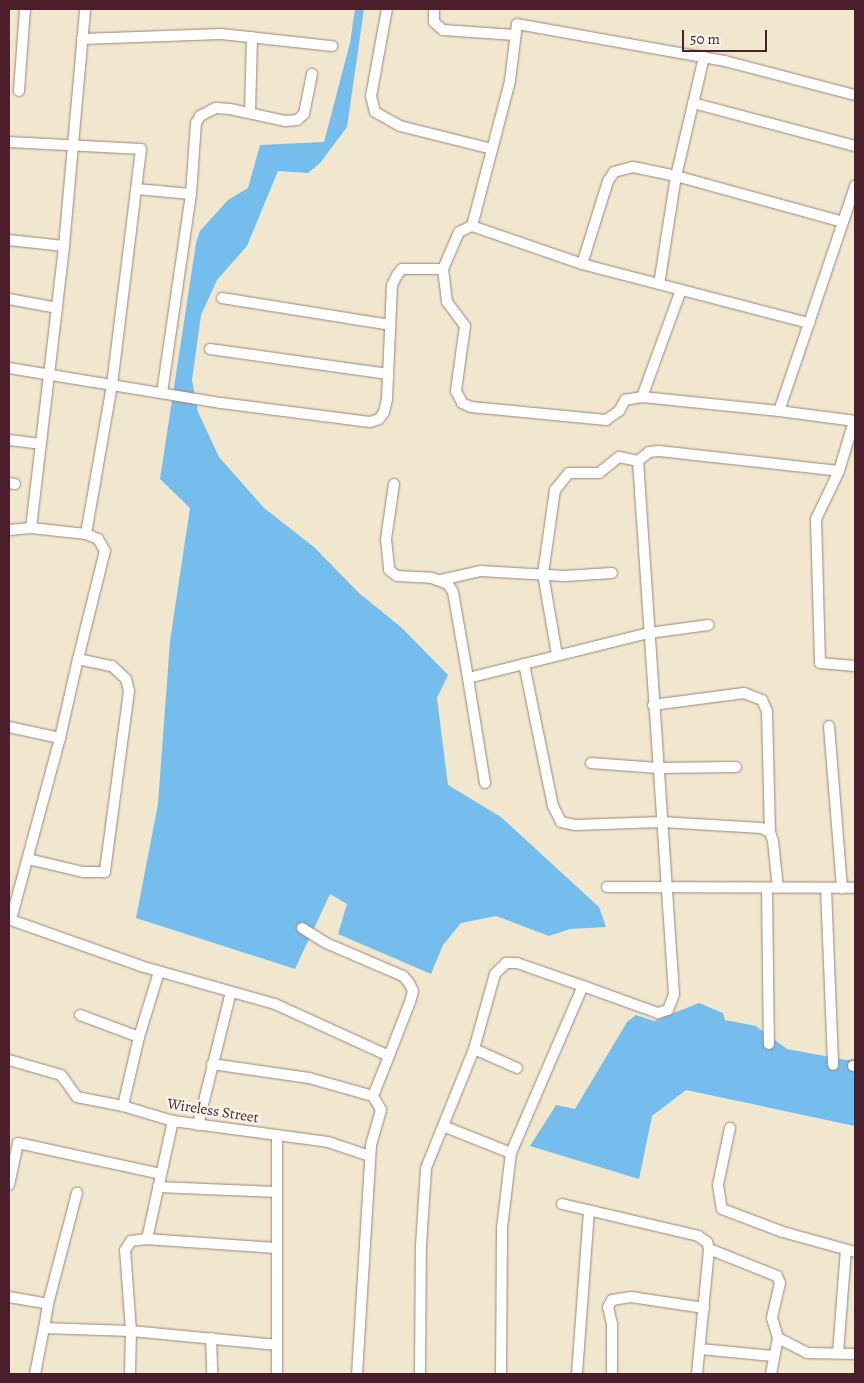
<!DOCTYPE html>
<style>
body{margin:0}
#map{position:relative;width:864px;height:1383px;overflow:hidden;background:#f1e7ce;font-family:Alegreya,serif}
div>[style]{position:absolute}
.water>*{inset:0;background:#74bded}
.roads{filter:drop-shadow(0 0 1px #9e837c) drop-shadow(0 0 1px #9e837c)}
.street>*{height:10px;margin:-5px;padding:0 5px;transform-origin:5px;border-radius:5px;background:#fff}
span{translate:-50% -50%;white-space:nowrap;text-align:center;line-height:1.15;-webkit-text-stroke:5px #f7f3e8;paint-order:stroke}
.street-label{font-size:15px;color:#4a1f2b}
.frame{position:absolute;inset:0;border:10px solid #4a1f2b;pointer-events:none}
.scale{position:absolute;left:682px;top:30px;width:85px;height:22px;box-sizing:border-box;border:2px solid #4a1f2b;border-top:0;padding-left:6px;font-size:15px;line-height:18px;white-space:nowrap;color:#4a1f2b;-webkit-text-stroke:4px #f7f3e8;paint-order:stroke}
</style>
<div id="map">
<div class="water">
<i style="clip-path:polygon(355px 9px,364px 9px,347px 127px,320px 163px,308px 173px,278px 171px,247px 246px,217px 280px,201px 315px,192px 380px,198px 412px,219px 457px,264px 508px,314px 547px,359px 593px,402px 628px,448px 675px,437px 698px,448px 785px,501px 817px,599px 907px,606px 927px,570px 929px,549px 936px,496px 916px,461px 923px,443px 945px,431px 974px,338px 934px,347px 904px,330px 894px,295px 969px,136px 918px,158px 804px,170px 641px,190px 508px,160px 479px,196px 243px,200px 231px,228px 200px,248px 188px,260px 145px,324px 142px,350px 43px)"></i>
<i style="clip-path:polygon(699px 1003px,723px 1013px,725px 1020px,756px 1026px,787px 1049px,846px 1060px,855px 1059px,855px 1126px,686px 1090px,652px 1116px,639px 1179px,530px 1146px,556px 1105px,575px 1109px,627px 1022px,636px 1015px,654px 1021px)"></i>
</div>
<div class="roads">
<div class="street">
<i style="left:387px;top:9px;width:88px;rotate:100.4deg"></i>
<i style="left:371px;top:96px;width:16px;rotate:76deg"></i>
<i style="left:375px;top:112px;width:29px;rotate:29deg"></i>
<i style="left:400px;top:126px;width:95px;rotate:14deg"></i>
<i style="left:434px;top:9px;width:13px;rotate:90deg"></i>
<i style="left:434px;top:22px;width:12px;rotate:42deg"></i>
<i style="left:443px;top:30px;width:72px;rotate:4deg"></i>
<i style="left:82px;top:39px;width:139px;rotate:-2.1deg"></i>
<i style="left:221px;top:34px;width:112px;rotate:6.2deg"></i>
<i style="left:704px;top:57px;width:122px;rotate:103.2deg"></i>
<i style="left:676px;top:176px;width:173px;rotate:15.4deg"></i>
<i style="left:19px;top:91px;width:82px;rotate:-85.8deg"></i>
<i style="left:693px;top:103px;width:168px;rotate:14.9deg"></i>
<i style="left:250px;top:113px;width:76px;rotate:-88.5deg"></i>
<i style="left:9px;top:142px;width:132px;rotate:3deg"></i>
<i style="left:141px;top:149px;width:238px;rotate:97deg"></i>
<i style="left:112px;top:385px;width:151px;rotate:99.9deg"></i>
<i style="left:86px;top:534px;width:55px;rotate:-173.8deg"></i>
<i style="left:31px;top:528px;width:22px;rotate:175deg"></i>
<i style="left:136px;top:189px;width:55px;rotate:5.2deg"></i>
<i style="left:191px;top:194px;width:201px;rotate:98.3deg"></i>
<i style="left:191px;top:194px;width:71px;rotate:-86deg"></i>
<i style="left:196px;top:123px;width:8px;rotate:-60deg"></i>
<i style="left:200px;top:116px;width:18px;rotate:-27deg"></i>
<i style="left:216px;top:108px;width:14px;rotate:4deg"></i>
<i style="left:230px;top:109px;width:56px;rotate:12.3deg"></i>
<i style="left:285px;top:121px;width:12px;rotate:-5deg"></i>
<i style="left:297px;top:120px;width:9px;rotate:-41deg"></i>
<i style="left:304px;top:114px;width:41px;rotate:-78.7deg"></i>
<i style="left:472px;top:226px;width:150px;rotate:-75.3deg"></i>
<i style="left:510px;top:81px;width:57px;rotate:-83deg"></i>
<i style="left:517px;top:24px;width:211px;rotate:10.1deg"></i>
<i style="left:725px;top:61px;width:134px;rotate:14.7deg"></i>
<i style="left:9px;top:240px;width:55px;rotate:6.2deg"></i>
<i style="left:582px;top:264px;width:87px;rotate:-72.6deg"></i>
<i style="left:608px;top:181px;width:11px;rotate:-56deg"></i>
<i style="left:614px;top:172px;width:20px;rotate:-15deg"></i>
<i style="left:633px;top:167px;width:44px;rotate:11.8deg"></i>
<i style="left:676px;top:176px;width:109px;rotate:98.9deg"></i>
<i style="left:443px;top:269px;width:33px;rotate:83deg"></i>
<i style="left:447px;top:302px;width:30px;rotate:53deg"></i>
<i style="left:465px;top:326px;width:66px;rotate:97.9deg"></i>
<i style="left:456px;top:391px;width:13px;rotate:63deg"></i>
<i style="left:462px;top:403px;width:10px;rotate:24deg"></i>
<i style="left:471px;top:407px;width:136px;rotate:5.5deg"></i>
<i style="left:606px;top:420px;width:16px;rotate:-35deg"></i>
<i style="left:619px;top:411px;width:13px;rotate:-61deg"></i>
<i style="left:625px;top:400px;width:17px;rotate:-10deg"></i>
<i style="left:642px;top:397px;width:138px;rotate:5.8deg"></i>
<i style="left:222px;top:298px;width:170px;rotate:9.1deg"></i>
<i style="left:9px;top:299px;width:49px;rotate:10.6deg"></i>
<i style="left:809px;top:323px;width:145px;rotate:-71.4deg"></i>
<i style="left:210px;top:349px;width:180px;rotate:8deg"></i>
<i style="left:9px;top:368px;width:215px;rotate:9.4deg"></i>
<i style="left:221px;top:403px;width:150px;rotate:7.3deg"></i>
<i style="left:370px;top:422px;width:9px;rotate:-18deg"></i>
<i style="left:379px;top:419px;width:9px;rotate:-54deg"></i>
<i style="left:384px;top:412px;width:13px;rotate:-77deg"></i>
<i style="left:387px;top:399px;width:114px;rotate:-87.5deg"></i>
<i style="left:392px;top:285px;width:11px;rotate:-63deg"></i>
<i style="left:397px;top:275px;width:8px;rotate:-50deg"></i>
<i style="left:402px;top:269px;width:41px"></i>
<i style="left:443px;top:269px;width:40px;rotate:-66.6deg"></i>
<i style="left:459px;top:232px;width:14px;rotate:-25deg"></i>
<i style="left:472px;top:226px;width:116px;rotate:19.1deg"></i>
<i style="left:582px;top:264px;width:235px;rotate:14.6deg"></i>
<i style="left:809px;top:323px;width:93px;rotate:108.8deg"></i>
<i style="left:779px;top:411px;width:77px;rotate:7.5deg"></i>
<i style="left:642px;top:397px;width:114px;rotate:-70deg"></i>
<i style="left:9px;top:440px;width:32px;rotate:7deg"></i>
<i style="left:839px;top:471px;width:53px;rotate:115.6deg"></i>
<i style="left:816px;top:519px;width:144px;rotate:88.4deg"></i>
<i style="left:820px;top:663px;width:35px;rotate:5deg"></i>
<i style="left:9px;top:483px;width:6px;rotate:9deg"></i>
<i style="left:394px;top:484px;width:56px;rotate:98.3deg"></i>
<i style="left:386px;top:539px;width:31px;rotate:84deg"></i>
<i style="left:389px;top:570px;width:10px;rotate:37deg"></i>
<i style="left:397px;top:576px;width:35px;rotate:3deg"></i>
<i style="left:432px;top:578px;width:17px;rotate:21deg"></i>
<i style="left:448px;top:584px;width:9px;rotate:58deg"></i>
<i style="left:453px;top:592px;width:87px;rotate:80.1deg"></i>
<i style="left:31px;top:528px;width:284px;rotate:-83.3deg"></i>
<i style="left:64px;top:246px;width:238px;rotate:-84.9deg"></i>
<i style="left:441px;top:580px;width:41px;rotate:-12.7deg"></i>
<i style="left:481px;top:571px;width:84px;rotate:3.4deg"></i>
<i style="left:565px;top:576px;width:47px;rotate:-3.7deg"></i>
<i style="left:557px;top:655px;width:82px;rotate:-99.8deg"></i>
<i style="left:543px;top:574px;width:85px;rotate:-81.9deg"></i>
<i style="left:555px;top:490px;width:22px;rotate:-51deg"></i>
<i style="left:569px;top:473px;width:30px"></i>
<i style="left:599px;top:473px;width:26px;rotate:-39deg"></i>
<i style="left:619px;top:457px;width:19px;rotate:12deg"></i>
<i style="left:78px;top:659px;width:111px;rotate:-76deg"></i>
<i style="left:105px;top:551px;width:14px;rotate:-120deg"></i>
<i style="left:98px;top:539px;width:13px;rotate:-157deg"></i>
<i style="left:524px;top:664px;width:145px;rotate:78.5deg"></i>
<i style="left:553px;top:806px;width:18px;rotate:63deg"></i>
<i style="left:561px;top:822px;width:14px;rotate:12deg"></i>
<i style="left:575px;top:825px;width:87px;rotate:-2deg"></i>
<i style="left:662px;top:822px;width:99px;rotate:3.5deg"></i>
<i style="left:761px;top:828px;width:10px;rotate:24deg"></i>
<i style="left:770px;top:832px;width:9px;rotate:72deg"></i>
<i style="left:773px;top:841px;width:47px;rotate:83.9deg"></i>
<i style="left:653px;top:705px;width:92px;rotate:-7.5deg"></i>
<i style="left:744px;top:693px;width:19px;rotate:21deg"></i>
<i style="left:762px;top:700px;width:12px;rotate:66deg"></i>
<i style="left:767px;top:711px;width:121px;rotate:88.6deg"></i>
<i style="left:829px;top:726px;width:163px;rotate:85.4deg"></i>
<i style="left:9px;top:727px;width:52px;rotate:12.2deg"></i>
<i style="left:60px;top:738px;width:81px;rotate:-77.2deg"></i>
<i style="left:78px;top:659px;width:35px;rotate:12deg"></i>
<i style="left:112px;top:666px;width:19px;rotate:43deg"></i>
<i style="left:126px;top:679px;width:12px;rotate:76deg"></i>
<i style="left:129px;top:691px;width:183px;rotate:97.6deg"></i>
<i style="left:105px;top:872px;width:22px;rotate:180deg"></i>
<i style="left:83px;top:872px;width:57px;rotate:-166.7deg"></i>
<i style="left:60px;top:738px;width:188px;rotate:105.1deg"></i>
<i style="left:11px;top:920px;width:141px;rotate:19.5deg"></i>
<i style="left:144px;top:967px;width:136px;rotate:15.8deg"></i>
<i style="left:275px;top:1004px;width:125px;rotate:24.5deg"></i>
<i style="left:389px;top:1056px;width:43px;rotate:111.8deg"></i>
<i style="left:373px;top:1096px;width:16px;rotate:60deg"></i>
<i style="left:381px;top:1110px;width:37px;rotate:106deg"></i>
<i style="left:371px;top:1146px;width:228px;rotate:93.5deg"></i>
<i style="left:591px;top:763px;width:67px;rotate:4.3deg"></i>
<i style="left:658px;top:768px;width:78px;rotate:-0.7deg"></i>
<i style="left:485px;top:783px;width:106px;rotate:-99.2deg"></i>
<i style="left:468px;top:678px;width:187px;rotate:-14deg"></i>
<i style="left:649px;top:633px;width:60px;rotate:-7.7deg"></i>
<i style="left:607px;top:887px;width:248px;rotate:0.2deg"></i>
<i style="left:767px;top:888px;width:156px;rotate:89.3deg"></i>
<i style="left:826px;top:888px;width:177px;rotate:87.7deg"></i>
<i style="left:302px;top:928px;width:28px;rotate:32deg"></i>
<i style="left:326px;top:943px;width:84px;rotate:23.2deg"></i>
<i style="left:403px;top:976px;width:9px;rotate:49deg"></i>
<i style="left:409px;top:983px;width:9px;rotate:63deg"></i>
<i style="left:413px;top:991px;width:11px;rotate:105deg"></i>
<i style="left:410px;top:1002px;width:58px;rotate:111.3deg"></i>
<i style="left:80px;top:1015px;width:63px;rotate:20.4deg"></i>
<i style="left:139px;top:1037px;width:71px;rotate:103.1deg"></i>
<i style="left:123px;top:1106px;width:52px;rotate:16.7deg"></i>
<i style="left:173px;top:1121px;width:156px;rotate:7.7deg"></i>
<i style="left:328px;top:1142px;width:44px;rotate:18.4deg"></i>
<i style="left:139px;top:1037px;width:68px;rotate:-72.9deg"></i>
<i style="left:474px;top:1049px;width:47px;rotate:23.8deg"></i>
<i style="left:9px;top:1060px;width:54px;rotate:16.1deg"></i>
<i style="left:61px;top:1075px;width:27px;rotate:54deg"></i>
<i style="left:77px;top:1097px;width:47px;rotate:11.1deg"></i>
<i style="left:212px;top:1064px;width:98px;rotate:8.2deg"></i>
<i style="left:309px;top:1078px;width:66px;rotate:15.7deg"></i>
<i style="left:853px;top:1066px;width:2px"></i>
<i style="left:198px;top:1125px;width:137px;rotate:-76.1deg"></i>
<i style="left:443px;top:1126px;width:73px;rotate:21.7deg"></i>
<i style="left:730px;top:1128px;width:58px;rotate:101.9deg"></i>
<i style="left:718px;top:1185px;width:24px;rotate:81deg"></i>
<i style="left:722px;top:1209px;width:65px;rotate:20.7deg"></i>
<i style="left:783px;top:1232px;width:75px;rotate:15.5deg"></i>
<i style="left:277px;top:1136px;width:238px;rotate:90deg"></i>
<i style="left:9px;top:1185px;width:43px;rotate:-77.9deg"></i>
<i style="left:18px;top:1143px;width:146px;rotate:12.2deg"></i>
<i style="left:158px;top:1187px;width:118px;rotate:2.4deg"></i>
<i style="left:562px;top:1204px;width:140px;rotate:13.2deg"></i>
<i style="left:698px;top:1236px;width:11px;rotate:34deg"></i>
<i style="left:707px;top:1242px;width:7px;rotate:74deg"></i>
<i style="left:709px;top:1249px;width:73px;rotate:21.7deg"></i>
<i style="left:777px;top:1276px;width:8px;rotate:67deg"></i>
<i style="left:780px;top:1283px;width:36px;rotate:103deg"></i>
<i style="left:772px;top:1318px;width:21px;rotate:73deg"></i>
<i style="left:147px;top:1239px;width:128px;rotate:4deg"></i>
<i style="left:9px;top:1297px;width:40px;rotate:10deg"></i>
<i style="left:48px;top:1304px;width:24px;rotate:99deg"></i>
<i style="left:44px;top:1328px;width:87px;rotate:2deg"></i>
<i style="left:131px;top:1331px;width:147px;rotate:5.5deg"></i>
<i style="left:48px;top:1304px;width:115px;rotate:-75.4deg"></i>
<i style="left:211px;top:1338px;width:36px;rotate:88deg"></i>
<i style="left:700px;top:1349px;width:73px;rotate:5.5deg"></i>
<i style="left:838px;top:1353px;width:103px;rotate:-85.6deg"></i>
<i style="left:35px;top:1374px;width:47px;rotate:-78.9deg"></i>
<i style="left:130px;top:1374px;width:43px;rotate:-88.7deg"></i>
<i style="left:131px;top:1331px;width:81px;rotate:-94.2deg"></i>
<i style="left:125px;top:1250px;width:11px;rotate:-56deg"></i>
<i style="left:131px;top:1241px;width:16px;rotate:-7deg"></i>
<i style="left:147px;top:1239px;width:121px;rotate:-77.6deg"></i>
<i style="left:420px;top:1374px;width:128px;rotate:-89.6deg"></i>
<i style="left:421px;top:1246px;width:78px;rotate:-86.3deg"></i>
<i style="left:426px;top:1168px;width:128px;rotate:-68deg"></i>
<i style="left:474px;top:1049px;width:78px;rotate:-74.4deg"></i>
<i style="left:495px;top:974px;width:16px;rotate:-45deg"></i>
<i style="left:506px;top:963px;width:11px"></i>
<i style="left:517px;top:963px;width:70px;rotate:19.2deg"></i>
<i style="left:501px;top:1374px;width:146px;rotate:-89.6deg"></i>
<i style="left:502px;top:1228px;width:76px;rotate:-83.2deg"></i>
<i style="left:511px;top:1153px;width:182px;rotate:-66.7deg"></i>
<i style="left:583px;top:986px;width:80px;rotate:19.8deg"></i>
<i style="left:658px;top:1013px;width:10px;rotate:-17deg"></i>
<i style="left:668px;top:1010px;width:17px;rotate:-69deg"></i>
<i style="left:674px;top:994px;width:534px;rotate:-93.86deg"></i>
<i style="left:638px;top:461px;width:14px;rotate:-39deg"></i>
<i style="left:649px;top:452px;width:10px;rotate:-6deg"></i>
<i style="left:659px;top:451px;width:181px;rotate:6.3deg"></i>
<i style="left:839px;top:471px;width:52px;rotate:-73.3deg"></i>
<i style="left:577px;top:1374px;width:164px;rotate:-85.8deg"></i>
<i style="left:612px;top:1374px;width:50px;rotate:-90deg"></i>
<i style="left:612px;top:1324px;width:17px;rotate:-103deg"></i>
<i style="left:608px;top:1307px;width:8px;rotate:-60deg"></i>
<i style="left:612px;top:1300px;width:19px;rotate:-9deg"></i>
<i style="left:631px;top:1297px;width:74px;rotate:8.6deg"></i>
<i style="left:697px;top:1374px;width:126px;rotate:-84.5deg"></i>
<i style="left:771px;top:1374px;width:37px;rotate:-79deg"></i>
<i style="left:778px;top:1338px;width:33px;rotate:27deg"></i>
<i style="left:807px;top:1353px;width:48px;rotate:1.2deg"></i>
</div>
</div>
<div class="street-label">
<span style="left:213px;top:1111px;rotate:9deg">Wireless Street</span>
</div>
<div class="frame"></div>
<div class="scale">50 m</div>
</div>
